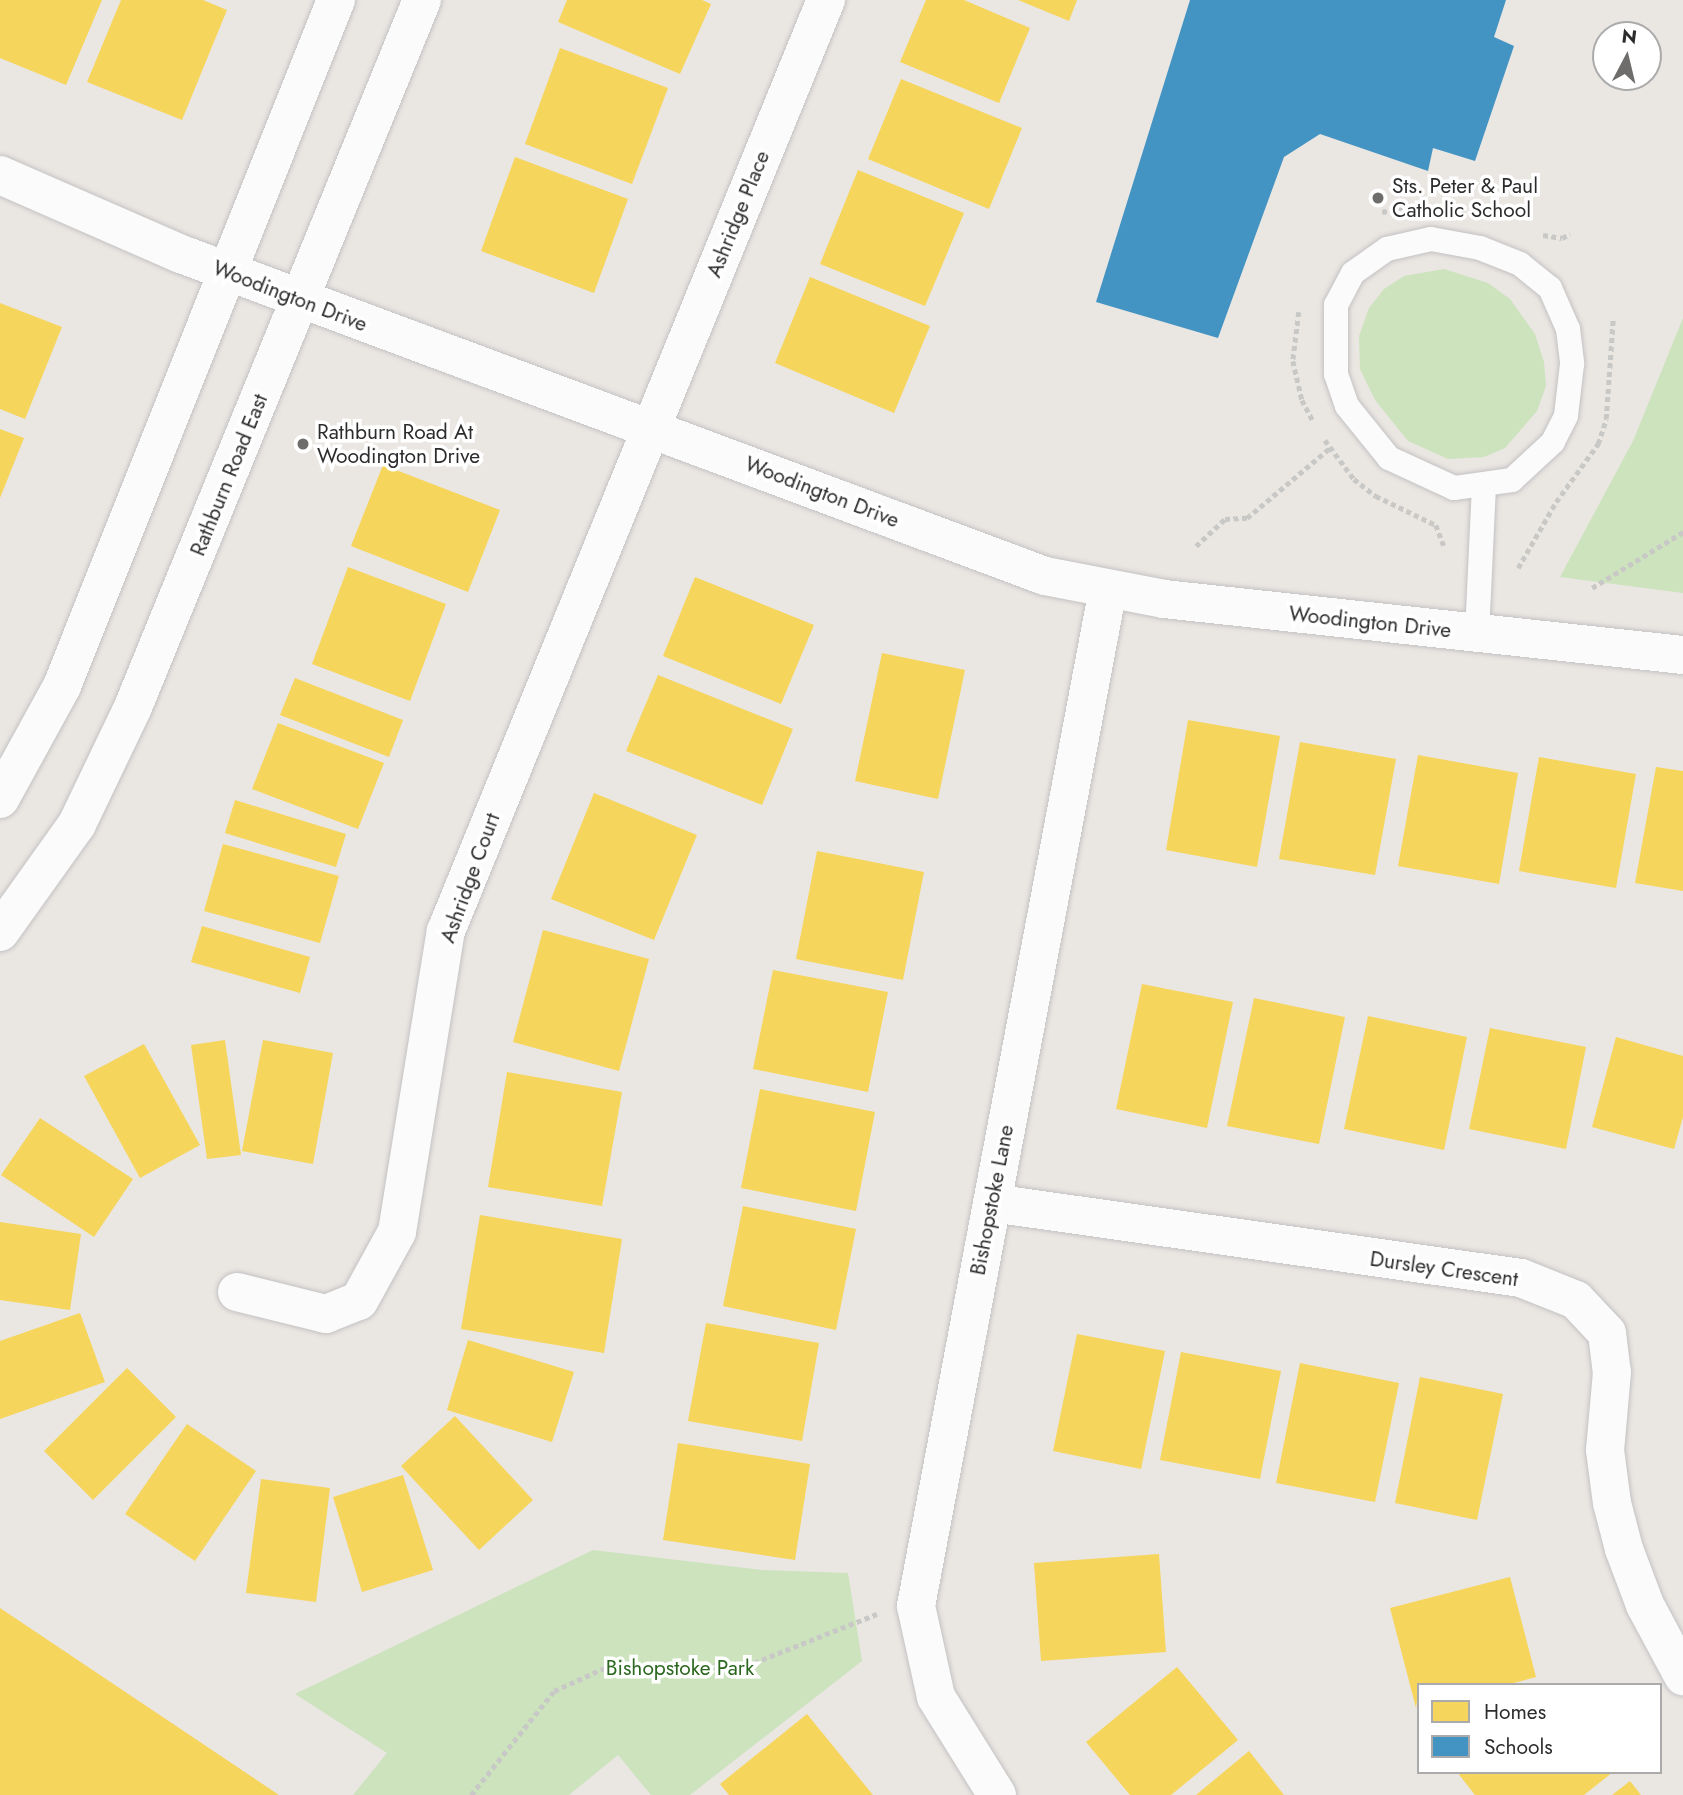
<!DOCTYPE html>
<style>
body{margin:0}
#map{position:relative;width:1683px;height:1795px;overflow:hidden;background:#eae6e2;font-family:Jost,sans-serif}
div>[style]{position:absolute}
.green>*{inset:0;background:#cce3bd}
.homes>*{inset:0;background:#f6d55c}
.schools>*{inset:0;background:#4393c3}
.path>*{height:4.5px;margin-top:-2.25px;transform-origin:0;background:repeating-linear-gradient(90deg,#c8c8c7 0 5px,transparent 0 8.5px)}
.roads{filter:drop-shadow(0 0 2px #c3c2c3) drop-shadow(0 0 2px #c3c2c3)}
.service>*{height:24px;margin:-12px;padding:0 12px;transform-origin:12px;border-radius:12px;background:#fcfbfb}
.minor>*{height:38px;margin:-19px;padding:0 19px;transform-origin:19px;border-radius:19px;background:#fcfbfb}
.tertiary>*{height:38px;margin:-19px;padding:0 19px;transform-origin:19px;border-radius:19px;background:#fcfbfb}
.dots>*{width:19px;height:19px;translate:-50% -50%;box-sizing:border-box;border:4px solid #fff;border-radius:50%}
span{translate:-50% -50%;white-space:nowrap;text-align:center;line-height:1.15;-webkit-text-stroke:7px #fff;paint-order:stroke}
.poi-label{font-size:21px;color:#2c2c2c}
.left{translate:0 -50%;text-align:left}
.street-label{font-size:21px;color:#2c2c2c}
.park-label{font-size:21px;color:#2b671e}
.legend{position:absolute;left:1417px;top:1683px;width:245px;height:91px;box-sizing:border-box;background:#fff;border:2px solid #ababab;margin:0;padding:9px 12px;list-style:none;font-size:21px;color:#2c2c2c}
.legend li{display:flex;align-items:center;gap:14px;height:35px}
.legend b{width:35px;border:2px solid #ababab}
.north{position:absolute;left:1592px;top:21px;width:70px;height:70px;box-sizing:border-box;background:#fff;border:2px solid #ababab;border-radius:50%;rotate:7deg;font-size:19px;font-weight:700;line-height:28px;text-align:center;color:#2c2c2c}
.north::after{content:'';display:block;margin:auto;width:24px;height:32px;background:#6e6d6c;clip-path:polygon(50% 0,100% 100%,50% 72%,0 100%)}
</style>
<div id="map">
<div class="green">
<i style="clip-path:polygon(1444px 269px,1488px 283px,1510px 299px,1535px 334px,1544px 362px,1546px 386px,1537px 411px,1505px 448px,1484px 457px,1448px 459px,1408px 441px,1375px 400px,1360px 369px,1359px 336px,1369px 308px,1384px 289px,1404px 276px)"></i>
<i style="clip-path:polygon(1683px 318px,1683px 593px,1560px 577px,1633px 441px)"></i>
<i style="clip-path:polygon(593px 1550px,762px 1570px,848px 1573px,862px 1661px,690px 1795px,651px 1795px,618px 1755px,569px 1795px,353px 1795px,387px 1753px,295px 1694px)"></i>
</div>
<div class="homes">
<i style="clip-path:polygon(0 0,102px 0,66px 85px,0 58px)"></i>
<i style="clip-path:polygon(121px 0,203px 0,227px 10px,182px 120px,87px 82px)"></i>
<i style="clip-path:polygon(567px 0,702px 0,711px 4px,680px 74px,558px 22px)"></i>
<i style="clip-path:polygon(926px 0,964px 0,1030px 28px,999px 103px,900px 62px)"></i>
<i style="clip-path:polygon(1018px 0,1077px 0,1069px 21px)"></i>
<i style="clip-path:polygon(560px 48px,668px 88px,632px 184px,525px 144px)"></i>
<i style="clip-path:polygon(901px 79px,1022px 128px,989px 209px,868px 159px)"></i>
<i style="clip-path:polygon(515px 157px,628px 199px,594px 293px,481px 251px)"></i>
<i style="clip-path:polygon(858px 170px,964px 213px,925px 306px,820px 264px)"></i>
<i style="clip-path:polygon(810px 277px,930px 326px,894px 413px,775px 363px)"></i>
<i style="clip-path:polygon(0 303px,62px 327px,25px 419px,0 409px)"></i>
<i style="clip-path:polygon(0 429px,24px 438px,0 498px)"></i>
<i style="clip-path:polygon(383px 465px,500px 510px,468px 592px,351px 546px)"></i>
<i style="clip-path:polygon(348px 567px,446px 604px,410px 701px,312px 664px)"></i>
<i style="clip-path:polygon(695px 577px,814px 625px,781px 704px,663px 656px)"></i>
<i style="clip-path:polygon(882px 653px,965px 670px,938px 799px,855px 781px)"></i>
<i style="clip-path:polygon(658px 675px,793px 729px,762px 805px,626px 751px)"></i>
<i style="clip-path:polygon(295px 678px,403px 720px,389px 757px,280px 715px)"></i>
<i style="clip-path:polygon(1188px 720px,1280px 736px,1257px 867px,1166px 850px)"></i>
<i style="clip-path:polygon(278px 723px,384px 763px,358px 829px,252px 789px)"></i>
<i style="clip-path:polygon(1300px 742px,1396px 759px,1375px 875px,1279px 859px)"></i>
<i style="clip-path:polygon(1418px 755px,1518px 773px,1499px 884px,1398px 866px)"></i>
<i style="clip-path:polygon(1539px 757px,1636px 774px,1616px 888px,1519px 871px)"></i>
<i style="clip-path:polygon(1656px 767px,1683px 771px,1683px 891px,1635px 883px)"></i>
<i style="clip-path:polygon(594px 793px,697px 835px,654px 940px,551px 899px)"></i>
<i style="clip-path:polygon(235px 800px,346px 834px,336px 867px,225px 833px)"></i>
<i style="clip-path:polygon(223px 844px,339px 876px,320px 943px,204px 911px)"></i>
<i style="clip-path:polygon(817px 851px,924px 872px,903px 980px,796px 959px)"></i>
<i style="clip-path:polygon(202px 926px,310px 957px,300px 993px,191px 962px)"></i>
<i style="clip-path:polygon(543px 930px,649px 959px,619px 1071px,513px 1042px)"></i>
<i style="clip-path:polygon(773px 970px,888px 992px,868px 1092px,753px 1069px)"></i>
<i style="clip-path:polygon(1142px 984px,1233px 1002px,1207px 1128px,1116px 1109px)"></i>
<i style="clip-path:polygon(1254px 998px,1345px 1017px,1319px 1144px,1227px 1126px)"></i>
<i style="clip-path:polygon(1368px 1016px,1467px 1037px,1444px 1150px,1344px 1129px)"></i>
<i style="clip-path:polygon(1490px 1028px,1586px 1047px,1566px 1149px,1469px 1129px)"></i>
<i style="clip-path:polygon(1616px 1037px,1683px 1056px,1683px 1117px,1674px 1149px,1592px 1127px)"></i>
<i style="clip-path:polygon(225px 1040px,241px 1155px,207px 1159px,191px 1045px)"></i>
<i style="clip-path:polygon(263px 1040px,333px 1053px,313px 1164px,242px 1151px)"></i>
<i style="clip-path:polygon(144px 1044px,200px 1145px,140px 1178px,84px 1076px)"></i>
<i style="clip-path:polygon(507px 1072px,622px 1092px,602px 1206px,488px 1187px)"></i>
<i style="clip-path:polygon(760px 1089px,875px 1112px,856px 1211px,741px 1188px)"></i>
<i style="clip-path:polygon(40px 1118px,133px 1179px,94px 1237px,1px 1175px)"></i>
<i style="clip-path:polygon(743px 1206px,856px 1229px,836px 1330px,723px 1306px)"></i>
<i style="clip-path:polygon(480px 1215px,622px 1239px,604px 1353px,461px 1329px)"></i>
<i style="clip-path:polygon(0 1222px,81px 1234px,70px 1310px,0 1300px)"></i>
<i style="clip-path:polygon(80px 1313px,105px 1382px,0 1419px,0 1341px)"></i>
<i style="clip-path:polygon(706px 1323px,819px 1343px,802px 1441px,688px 1421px)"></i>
<i style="clip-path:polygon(1077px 1334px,1165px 1351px,1141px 1469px,1053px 1451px)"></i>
<i style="clip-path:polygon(468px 1340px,574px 1372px,552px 1442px,447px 1410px)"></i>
<i style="clip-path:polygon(1181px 1352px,1281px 1371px,1260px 1479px,1160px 1460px)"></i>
<i style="clip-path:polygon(1300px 1363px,1399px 1383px,1375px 1502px,1276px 1483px)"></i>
<i style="clip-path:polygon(127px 1368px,176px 1417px,93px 1500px,44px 1451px)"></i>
<i style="clip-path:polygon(1420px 1377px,1503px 1394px,1477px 1520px,1395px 1503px)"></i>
<i style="clip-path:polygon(455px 1416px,533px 1500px,479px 1550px,401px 1466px)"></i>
<i style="clip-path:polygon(187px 1424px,256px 1471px,195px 1561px,125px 1514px)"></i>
<i style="clip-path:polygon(678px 1443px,810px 1464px,795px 1560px,663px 1540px)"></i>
<i style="clip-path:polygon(403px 1475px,433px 1570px,362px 1592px,333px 1497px)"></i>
<i style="clip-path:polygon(261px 1479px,330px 1488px,316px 1602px,246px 1593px)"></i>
<i style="clip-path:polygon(1159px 1554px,1166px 1652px,1041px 1661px,1034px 1563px)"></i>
<i style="clip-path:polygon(1510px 1577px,1536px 1677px,1506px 1685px,1419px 1685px,1416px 1708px,1390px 1608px)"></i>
<i style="clip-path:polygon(0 1608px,279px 1795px,0 1795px)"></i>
<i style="clip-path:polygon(1177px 1667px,1238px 1740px,1171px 1795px,1130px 1795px,1086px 1742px)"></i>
<i style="clip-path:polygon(807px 1714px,873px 1795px,729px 1795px,720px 1784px)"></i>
<i style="clip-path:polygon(1249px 1751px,1284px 1795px,1196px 1795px)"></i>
<i style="clip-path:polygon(1457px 1772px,1613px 1772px,1584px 1795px,1475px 1795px)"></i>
<i style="clip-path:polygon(1630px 1781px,1641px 1795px,1612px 1795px)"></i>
</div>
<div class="schools">
<i style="clip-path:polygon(1190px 0,1506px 0,1494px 37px,1514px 46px,1475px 161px,1433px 148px,1428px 171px,1320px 134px,1284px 157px,1218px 338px,1096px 302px)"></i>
</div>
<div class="path">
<i style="left:1382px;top:212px;width:29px;rotate:-14deg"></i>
<i style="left:1543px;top:235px;width:19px;rotate:9deg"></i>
<i style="left:1562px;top:238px;width:9px;rotate:-27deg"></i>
<i style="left:1299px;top:312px;width:49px;rotate:97deg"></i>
<i style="left:1293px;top:361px;width:40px;rotate:77deg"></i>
<i style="left:1302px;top:400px;width:24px;rotate:62deg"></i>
<i style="left:1325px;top:440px;width:49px;rotate:53.4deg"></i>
<i style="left:1354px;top:479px;width:28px;rotate:38deg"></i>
<i style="left:1376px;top:496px;width:67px;rotate:25.8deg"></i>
<i style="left:1436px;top:525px;width:22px;rotate:69deg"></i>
<i style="left:1196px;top:546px;width:40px;rotate:-43deg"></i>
<i style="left:1225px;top:519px;width:22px;rotate:-3deg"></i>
<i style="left:1247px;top:518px;width:110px;rotate:-40.2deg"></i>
<i style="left:1518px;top:568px;width:76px;rotate:-60.1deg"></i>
<i style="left:1556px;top:502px;width:72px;rotate:-54.1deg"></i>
<i style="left:1598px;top:444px;width:26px;rotate:-72deg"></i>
<i style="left:1606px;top:419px;width:101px;rotate:-86deg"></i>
<i style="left:1592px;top:588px;width:107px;rotate:-31.6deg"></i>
<i style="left:471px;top:1795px;width:133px;rotate:-51.4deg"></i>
<i style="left:554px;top:1691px;width:53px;rotate:-24.6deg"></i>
<i style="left:602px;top:1669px;width:52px;rotate:-5.5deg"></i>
<i style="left:654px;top:1664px;width:92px;rotate:1.2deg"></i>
<i style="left:746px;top:1666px;width:141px;rotate:-21.7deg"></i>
</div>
<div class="roads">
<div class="service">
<i style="left:1431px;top:239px;width:50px;rotate:10.4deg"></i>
<i style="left:1480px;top:248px;width:43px;rotate:21.8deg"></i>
<i style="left:1520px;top:264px;width:38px;rotate:39deg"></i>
<i style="left:1550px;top:288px;width:45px;rotate:66.3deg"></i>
<i style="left:1568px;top:329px;width:35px;rotate:83deg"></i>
<i style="left:1572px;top:364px;width:52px;rotate:96.6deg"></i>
<i style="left:1566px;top:416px;width:29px;rotate:117deg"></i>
<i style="left:1553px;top:442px;width:56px;rotate:137.2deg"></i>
<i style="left:1512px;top:480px;width:59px;rotate:172.1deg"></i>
<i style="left:1454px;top:488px;width:72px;rotate:-155.2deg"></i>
<i style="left:1389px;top:458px;width:67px;rotate:-128.9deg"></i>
<i style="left:1347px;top:406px;width:34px;rotate:-109deg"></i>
<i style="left:1336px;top:374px;width:69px;rotate:-90deg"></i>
<i style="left:1336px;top:305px;width:36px;rotate:-62deg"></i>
<i style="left:1353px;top:273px;width:42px;rotate:-35.2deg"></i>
<i style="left:1387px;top:249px;width:45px;rotate:-12.8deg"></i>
<i style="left:1477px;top:634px;width:147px;rotate:-87.3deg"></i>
</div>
<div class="minor">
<i style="left:0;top:175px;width:197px;rotate:23.6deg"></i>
<i style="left:181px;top:254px;width:922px;rotate:20.44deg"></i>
<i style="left:1045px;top:576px;width:121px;rotate:10.9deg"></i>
<i style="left:1164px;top:599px;width:522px;rotate:6.16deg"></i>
<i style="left:992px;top:1203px;width:534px;rotate:8.07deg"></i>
<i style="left:1521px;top:1278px;width:59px;rotate:21.8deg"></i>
<i style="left:1576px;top:1300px;width:45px;rotate:46.8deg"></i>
<i style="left:1607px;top:1333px;width:39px;rotate:83deg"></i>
<i style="left:1612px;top:1372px;width:78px;rotate:95.1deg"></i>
<i style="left:1605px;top:1450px;width:53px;rotate:82.5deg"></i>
<i style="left:1612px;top:1503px;width:48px;rotate:75.4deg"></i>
<i style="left:1624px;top:1549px;width:60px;rotate:69.4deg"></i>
<i style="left:1645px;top:1605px;width:81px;rotate:61.8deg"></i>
<i style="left:237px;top:1292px;width:92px;rotate:13.9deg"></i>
<i style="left:326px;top:1314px;width:35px;rotate:-22deg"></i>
<i style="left:359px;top:1301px;width:79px;rotate:-61.2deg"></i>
<i style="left:397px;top:1232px;width:305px;rotate:-80.8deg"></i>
<i style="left:446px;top:931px;width:1006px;rotate:-67.8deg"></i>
<i style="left:997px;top:1795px;width:115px;rotate:-121.9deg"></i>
<i style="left:936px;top:1697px;width:93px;rotate:-102.4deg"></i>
<i style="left:916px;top:1606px;width:1035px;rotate:-79.31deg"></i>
</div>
<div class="tertiary">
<i style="left:0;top:799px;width:129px;rotate:-61.2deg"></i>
<i style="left:62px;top:686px;width:739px;rotate:-68.23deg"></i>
<i style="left:0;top:932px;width:133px;rotate:-54.5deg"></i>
<i style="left:77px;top:824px;width:130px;rotate:-64.4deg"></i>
<i style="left:133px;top:707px;width:764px;rotate:-67.77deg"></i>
</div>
</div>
<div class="dots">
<i style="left:1378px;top:198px;background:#6e6d6c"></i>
<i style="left:303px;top:444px;background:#6e6d6c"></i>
</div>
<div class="poi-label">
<span class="left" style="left:1392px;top:198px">Sts. Peter &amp; Paul<br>Catholic School</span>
<span class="left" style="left:317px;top:444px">Rathburn Road At<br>Woodington Drive</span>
</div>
<div class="street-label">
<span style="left:738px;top:214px;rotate:-68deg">Ashridge Place</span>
<span style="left:290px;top:296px;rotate:21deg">Woodington Drive</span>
<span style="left:229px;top:475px;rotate:-68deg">Rathburn Road East</span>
<span style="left:822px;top:492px;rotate:21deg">Woodington Drive</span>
<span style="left:1370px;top:622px;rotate:6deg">Woodington Drive</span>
<span style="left:470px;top:878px;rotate:-70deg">Ashridge Court</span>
<span style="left:992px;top:1200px;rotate:-79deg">Bishopstoke Lane</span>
<span style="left:1444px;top:1269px;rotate:8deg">Dursley Crescent</span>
</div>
<div class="park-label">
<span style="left:680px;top:1668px">Bishopstoke Park</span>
</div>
<ul class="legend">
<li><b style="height:19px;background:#f6d55c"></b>Homes</li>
<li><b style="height:19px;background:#4393c3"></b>Schools</li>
</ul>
<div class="north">N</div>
</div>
